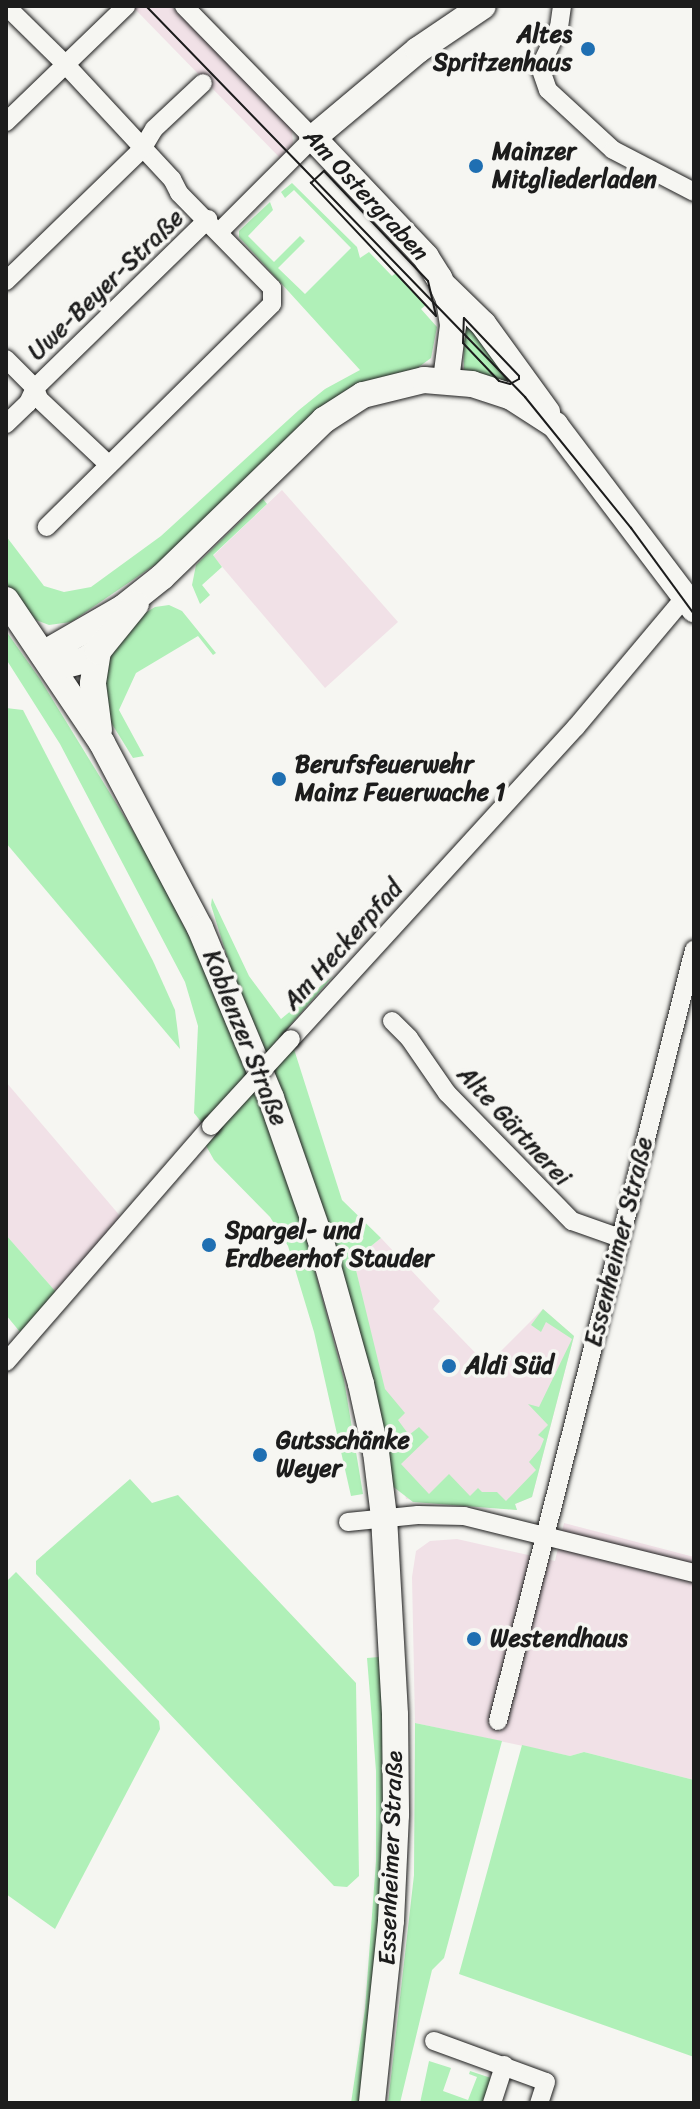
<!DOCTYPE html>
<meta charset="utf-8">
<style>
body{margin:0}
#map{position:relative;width:700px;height:2109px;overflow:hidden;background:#f6f6f2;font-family:Sriracha,sans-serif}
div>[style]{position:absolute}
.built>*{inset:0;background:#f1e1e7}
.green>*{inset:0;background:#b0f0b8}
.roads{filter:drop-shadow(0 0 2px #1c1c1c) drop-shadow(0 0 2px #1c1c1c)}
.street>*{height:18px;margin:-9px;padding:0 9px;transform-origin:9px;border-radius:9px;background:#f6f6f2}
.secondary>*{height:26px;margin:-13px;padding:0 13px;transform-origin:13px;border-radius:13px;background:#f6f6f2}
.tram>*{height:2px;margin:-1px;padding:0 1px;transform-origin:1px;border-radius:1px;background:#1c1c1c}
.bridges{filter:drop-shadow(0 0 2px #1c1c1c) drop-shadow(0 0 2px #1c1c1c)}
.street-bridge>*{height:18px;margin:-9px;padding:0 9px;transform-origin:9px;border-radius:9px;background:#f6f6f2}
.dots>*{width:22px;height:22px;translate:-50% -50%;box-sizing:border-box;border:4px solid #f6f6f2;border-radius:50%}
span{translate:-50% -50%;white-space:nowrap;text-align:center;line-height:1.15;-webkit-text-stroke:7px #f6f6f2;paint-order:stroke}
.poi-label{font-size:24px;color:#1c1c1c;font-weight:700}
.right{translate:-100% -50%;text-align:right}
.left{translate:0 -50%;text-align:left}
.street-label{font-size:24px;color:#1c1c1c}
.frame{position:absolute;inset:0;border:8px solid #1c1c1c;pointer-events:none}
</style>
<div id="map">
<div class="built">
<i style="clip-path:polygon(132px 6px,171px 6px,292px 129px,293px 144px,281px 159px)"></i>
<i style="clip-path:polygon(282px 490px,398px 622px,325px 688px,213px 556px)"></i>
<i style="clip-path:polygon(6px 1082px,121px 1217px,56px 1292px,6px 1235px)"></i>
<i style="clip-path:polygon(381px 1238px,440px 1301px,433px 1309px,487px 1365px,543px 1309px,574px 1336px,532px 1497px,515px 1504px,517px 1510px,406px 1499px,356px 1270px,368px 1256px,365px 1251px)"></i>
<i style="clip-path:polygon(564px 1523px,694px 1557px,694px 1780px,584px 1752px,570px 1756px,415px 1723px,412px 1577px,416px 1551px,430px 1541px,457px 1539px,555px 1561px)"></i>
</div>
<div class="green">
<i style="clip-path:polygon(292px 183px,357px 247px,360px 258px,369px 252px,392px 276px,396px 273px,426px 305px,421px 309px,437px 327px,431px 358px,412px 372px,375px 381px,162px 560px,71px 622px,49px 625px,36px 620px,6px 584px,6px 536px,44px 586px,64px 592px,91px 587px,161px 536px,299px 410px,325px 389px,360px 370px,239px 237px,239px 231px,270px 202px,273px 210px,248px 236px,274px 262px,300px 236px,305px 241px,278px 268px,305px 294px,351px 248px,294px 190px,285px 198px,281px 192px)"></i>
<i style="clip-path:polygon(463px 320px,518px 372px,510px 384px,464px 370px)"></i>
<i style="clip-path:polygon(263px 499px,267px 504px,213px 555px,222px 567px,202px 585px,210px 595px,200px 604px,192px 585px,196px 565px)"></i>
<i style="clip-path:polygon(169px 605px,182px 611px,216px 653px,213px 655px,198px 636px,136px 673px,119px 710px,144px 756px,133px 758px,107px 716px,101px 694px,108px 659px,142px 615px,155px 607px)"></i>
<i style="clip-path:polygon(6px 631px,40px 679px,143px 847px,220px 996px,298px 1208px,344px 1380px,363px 1494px,351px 1496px,314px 1332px,288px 1246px,270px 1217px,214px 1160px,205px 1144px,202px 1123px,194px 1113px,198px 1026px,185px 982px,60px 744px,6px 659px)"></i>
<i style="clip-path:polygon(6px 708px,23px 710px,153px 961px,175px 1010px,180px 1049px,6px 843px)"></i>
<i style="clip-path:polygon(212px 898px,249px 976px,281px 1019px,333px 976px,273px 1045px,280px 1061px,293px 1046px,342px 1200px,381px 1238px,365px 1251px,368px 1256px,356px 1270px,385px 1389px,405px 1413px,398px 1420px,409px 1435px,419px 1427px,429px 1437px,401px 1464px,429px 1494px,449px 1474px,470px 1496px,478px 1488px,482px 1492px,497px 1492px,506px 1501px,536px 1470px,529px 1462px,540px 1449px,544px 1439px,538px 1435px,548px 1425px,528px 1404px,539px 1407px,572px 1339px,546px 1322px,541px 1332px,531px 1325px,543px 1309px,574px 1336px,532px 1497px,515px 1504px,517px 1510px,413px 1502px,391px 1485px,211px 905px)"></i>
<i style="clip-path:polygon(6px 1235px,56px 1292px,20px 1332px,6px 1315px)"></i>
<i style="clip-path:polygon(130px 1479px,152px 1503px,178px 1495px,356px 1683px,359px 1876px,347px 1887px,334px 1886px,36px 1574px,36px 1561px)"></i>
<i style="clip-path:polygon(16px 1572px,159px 1721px,160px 1729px,55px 1929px,6px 1894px,6px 1582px)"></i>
<i style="clip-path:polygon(379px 1657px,388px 1768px,386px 1859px,364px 2103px,351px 2103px,365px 2009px,376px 1861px,376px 1771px,367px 1658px)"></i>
<i style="clip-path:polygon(415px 1723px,502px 1741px,444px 1958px,432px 1970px,400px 2103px,388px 2103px,414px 1875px)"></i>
<i style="clip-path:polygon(522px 1745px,570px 1756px,584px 1752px,694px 1780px,694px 2057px,459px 1974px)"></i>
<i style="clip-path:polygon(429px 2061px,451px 2068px,443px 2091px,468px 2100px,477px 2077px,469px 2074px,470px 2071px,491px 2078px,484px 2103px,420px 2103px)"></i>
</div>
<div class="roads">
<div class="street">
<i style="left:6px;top:6px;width:84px;rotate:44.5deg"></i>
<i style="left:66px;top:65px;width:156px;rotate:47.1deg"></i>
<i style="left:172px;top:179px;width:16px;rotate:63deg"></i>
<i style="left:179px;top:193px;width:133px;rotate:45.6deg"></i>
<i style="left:272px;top:288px;width:16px;rotate:90deg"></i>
<i style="left:272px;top:304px;width:317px;rotate:135.3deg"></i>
<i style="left:184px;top:6px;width:185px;rotate:45.7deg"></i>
<i style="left:313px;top:138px;width:132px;rotate:135deg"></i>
<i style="left:562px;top:6px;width:21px;rotate:98deg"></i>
<i style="left:559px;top:27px;width:44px;rotate:115.4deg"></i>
<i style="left:540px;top:67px;width:24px;rotate:71deg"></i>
<i style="left:548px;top:90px;width:88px;rotate:42.7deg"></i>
<i style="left:613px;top:150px;width:91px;rotate:27.4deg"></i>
<i style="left:6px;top:122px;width:167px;rotate:-44deg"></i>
<i style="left:6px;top:281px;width:190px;rotate:-44.1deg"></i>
<i style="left:142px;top:149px;width:23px;rotate:-59deg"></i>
<i style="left:154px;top:129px;width:67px;rotate:-43.2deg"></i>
<i style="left:6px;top:359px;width:41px;rotate:45deg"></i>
<i style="left:35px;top:388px;width:12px;rotate:70deg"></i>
<i style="left:39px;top:399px;width:96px;rotate:43.3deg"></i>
<i style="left:6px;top:424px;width:30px;rotate:-44deg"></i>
<i style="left:28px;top:403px;width:17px;rotate:-65deg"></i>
<i style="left:35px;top:388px;width:242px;rotate:-44.3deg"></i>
<i style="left:392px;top:1021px;width:24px;rotate:45deg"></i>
<i style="left:409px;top:1038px;width:67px;rotate:55.4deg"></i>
<i style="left:447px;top:1093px;width:179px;rotate:45.7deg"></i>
<i style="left:572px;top:1221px;width:51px;rotate:19.5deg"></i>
<i style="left:291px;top:1039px;width:423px;rotate:-47.6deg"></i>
<i style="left:576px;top:727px;width:170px;rotate:-50deg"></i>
<i style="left:6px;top:1362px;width:313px;rotate:-49deg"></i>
<i style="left:348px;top:1522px;width:70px;rotate:-5.7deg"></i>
<i style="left:418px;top:1515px;width:46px;rotate:1.2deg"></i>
<i style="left:464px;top:1516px;width:237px;rotate:13.9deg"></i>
<i style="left:498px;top:1721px;width:796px;rotate:-75.74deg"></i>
<i style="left:434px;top:2041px;width:119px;rotate:20.1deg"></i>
<i style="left:546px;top:2082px;width:22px;rotate:108deg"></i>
<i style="left:492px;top:2103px;width:40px;rotate:-72deg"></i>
</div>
<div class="secondary">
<i style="left:446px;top:288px;width:52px;rotate:44.2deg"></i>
<i style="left:483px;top:324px;width:109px;rotate:54deg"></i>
<i style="left:446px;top:380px;width:55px;rotate:-82.7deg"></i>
<i style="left:453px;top:325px;width:26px;rotate:-99deg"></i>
<i style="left:449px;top:299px;width:23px;rotate:-115deg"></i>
<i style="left:439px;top:278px;width:25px;rotate:-122deg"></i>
<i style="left:426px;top:257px;width:164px;rotate:-133.5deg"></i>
<i style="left:313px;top:138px;width:137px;rotate:-40deg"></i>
<i style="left:418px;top:50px;width:78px;rotate:-34.1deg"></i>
<i style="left:6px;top:600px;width:172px;rotate:56.1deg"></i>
<i style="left:102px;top:743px;width:209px;rotate:62.1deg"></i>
<i style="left:200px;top:928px;width:184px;rotate:67.3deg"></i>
<i style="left:271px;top:1098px;width:148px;rotate:70.7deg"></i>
<i style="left:320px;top:1238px;width:152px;rotate:74.3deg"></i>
<i style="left:361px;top:1384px;width:70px;rotate:77.6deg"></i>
<i style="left:376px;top:1452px;width:65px;rotate:83deg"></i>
<i style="left:384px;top:1517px;width:198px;rotate:86.8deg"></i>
<i style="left:395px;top:1715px;width:100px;rotate:89.4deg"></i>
<i style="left:396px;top:1815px;width:106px;rotate:92.7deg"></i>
<i style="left:391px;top:1921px;width:183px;rotate:96deg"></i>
<i style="left:98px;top:651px;width:33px;rotate:99deg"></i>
<i style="left:93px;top:684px;width:46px;rotate:82.6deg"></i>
<i style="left:43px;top:654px;width:92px;rotate:-29.9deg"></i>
<i style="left:123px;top:608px;width:50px;rotate:-38.5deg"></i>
<i style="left:162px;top:577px;width:226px;rotate:-44.1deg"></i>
<i style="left:324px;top:420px;width:46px;rotate:-32.7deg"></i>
<i style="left:363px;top:395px;width:63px;rotate:-13.8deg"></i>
<i style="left:424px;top:380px;width:48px;rotate:4.8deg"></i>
<i style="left:472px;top:384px;width:40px;rotate:18deg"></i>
<i style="left:510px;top:396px;width:54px;rotate:32.8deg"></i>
<i style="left:555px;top:425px;width:231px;rotate:52.9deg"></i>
<i style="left:43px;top:654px;width:25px;rotate:26deg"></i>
<i style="left:66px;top:665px;width:20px;rotate:-15deg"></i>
<i style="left:85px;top:660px;width:16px;rotate:-35deg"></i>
<i style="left:98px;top:651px;width:60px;rotate:-51deg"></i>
</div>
</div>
<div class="tram">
<i style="left:146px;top:6px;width:545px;rotate:45.89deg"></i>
<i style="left:525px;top:397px;width:169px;rotate:51deg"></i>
<i style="left:631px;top:528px;width:107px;rotate:53.8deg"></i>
<i style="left:324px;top:171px;width:151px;rotate:46.6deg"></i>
<i style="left:428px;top:281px;width:36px;rotate:77deg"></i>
<i style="left:436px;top:316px;width:183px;rotate:-133.2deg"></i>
<i style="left:311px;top:183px;width:18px;rotate:-43deg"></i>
<i style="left:464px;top:318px;width:80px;rotate:46.5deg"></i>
<i style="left:519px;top:376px;width:3px;rotate:90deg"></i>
<i style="left:519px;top:379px;width:10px;rotate:151deg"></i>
<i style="left:510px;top:384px;width:11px;rotate:-165deg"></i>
<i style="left:499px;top:381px;width:52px;rotate:-133.5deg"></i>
<i style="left:463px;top:343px;width:25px;rotate:-88deg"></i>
</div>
<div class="bridges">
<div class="street-bridge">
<i style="left:211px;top:1126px;width:118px;rotate:-47.4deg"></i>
</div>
</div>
<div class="dots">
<i style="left:588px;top:49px;background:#1f6fb2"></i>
<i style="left:476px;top:166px;background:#1f6fb2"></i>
<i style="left:279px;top:779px;background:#1f6fb2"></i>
<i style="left:209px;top:1245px;background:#1f6fb2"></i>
<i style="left:449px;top:1366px;background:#1f6fb2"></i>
<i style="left:260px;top:1455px;background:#1f6fb2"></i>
<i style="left:474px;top:1639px;background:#1f6fb2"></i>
</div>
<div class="poi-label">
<span class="right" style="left:572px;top:49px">Altes<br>Spritzenhaus</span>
<span class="left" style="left:492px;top:166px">Mainzer<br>Mitgliederladen</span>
<span class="left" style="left:295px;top:779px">Berufsfeuerwehr<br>Mainz Feuerwache 1</span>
<span class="left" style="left:225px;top:1245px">Spargel- und<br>Erdbeerhof Stauder</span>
<span class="left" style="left:465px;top:1366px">Aldi Süd</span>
<span class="left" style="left:276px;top:1455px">Gutsschänke<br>Weyer</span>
<span class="left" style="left:490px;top:1639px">Westendhaus</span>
</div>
<div class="street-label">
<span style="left:366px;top:195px;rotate:47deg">Am Ostergraben</span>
<span style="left:106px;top:285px;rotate:-44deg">Uwe-Beyer-Straße</span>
<span style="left:343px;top:945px;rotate:-48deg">Am Heckerpfad</span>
<span style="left:245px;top:1038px;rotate:68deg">Koblenzer Straße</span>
<span style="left:514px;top:1126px;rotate:47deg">Alte Gärtnerei</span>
<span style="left:619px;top:1242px;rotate:-76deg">Essenheimer Straße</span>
<span style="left:391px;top:1858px;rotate:-88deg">Essenheimer Straße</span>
</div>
<div class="frame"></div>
</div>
